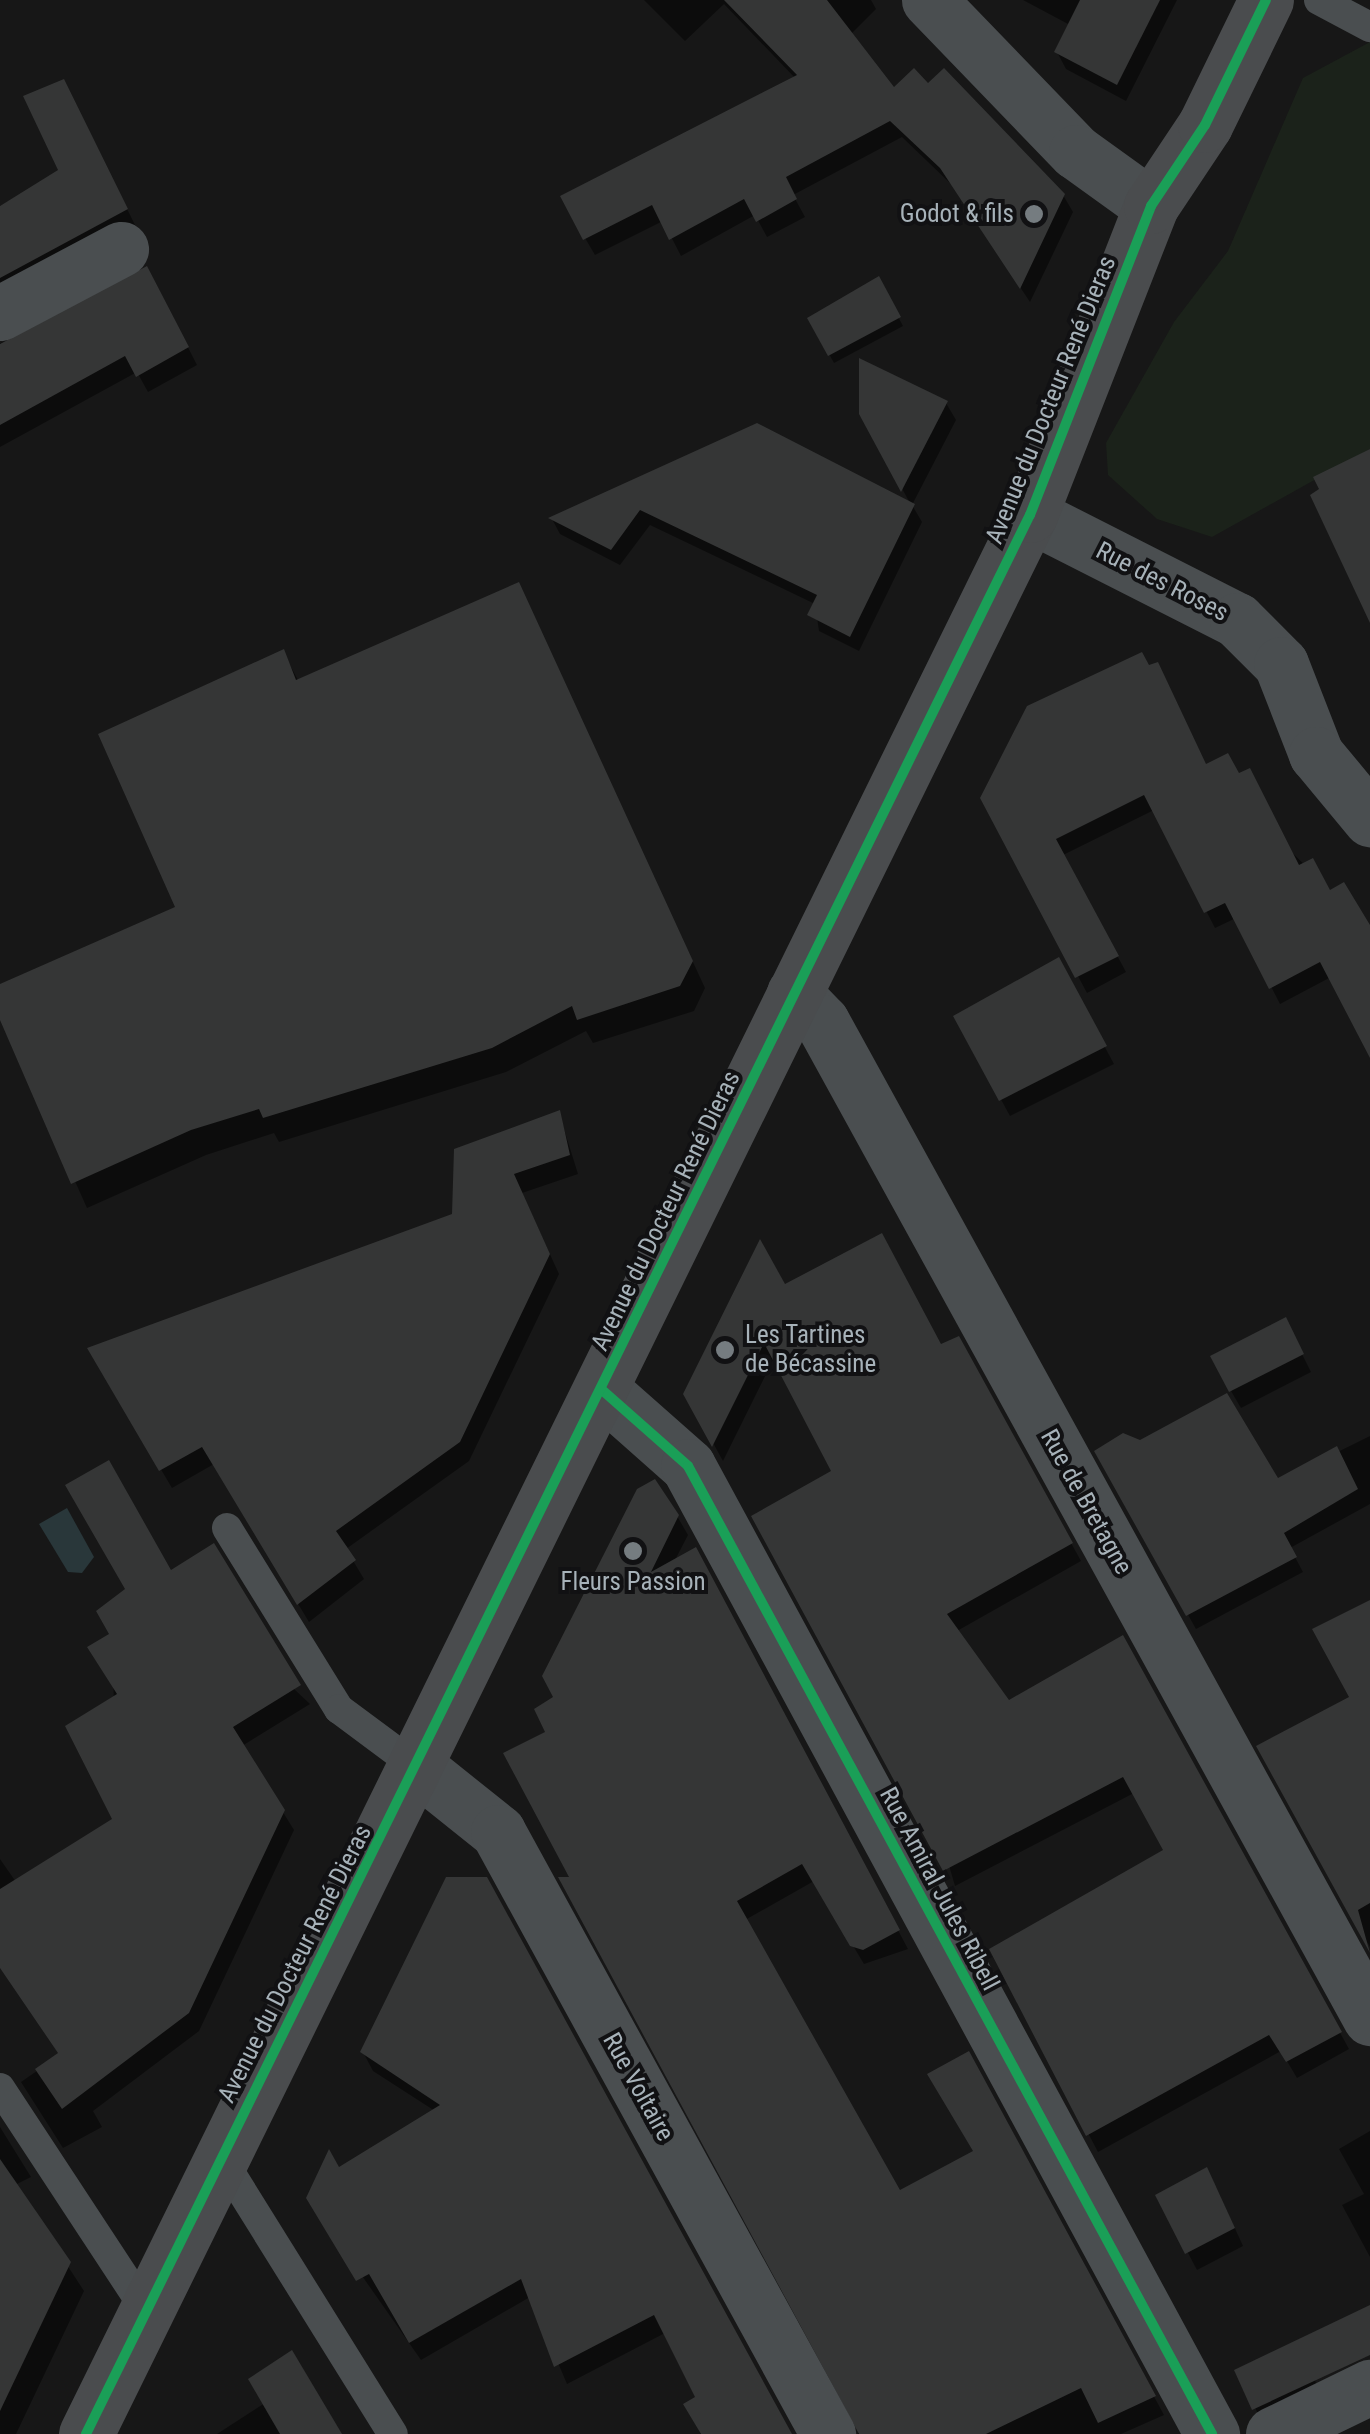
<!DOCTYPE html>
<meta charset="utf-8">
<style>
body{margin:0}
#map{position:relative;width:1370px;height:2434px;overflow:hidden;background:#171717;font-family:"Roboto Condensed",sans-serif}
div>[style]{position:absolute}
.green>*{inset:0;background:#1b221a}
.water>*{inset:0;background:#29373a}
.shadow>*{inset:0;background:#0007}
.building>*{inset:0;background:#353636}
.service>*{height:30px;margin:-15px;padding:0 15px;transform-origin:15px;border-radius:15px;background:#4a4e50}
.minor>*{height:55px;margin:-27.5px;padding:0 27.5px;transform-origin:27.5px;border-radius:27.5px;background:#4a4e50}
.secondary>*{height:55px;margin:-27.5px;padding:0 27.5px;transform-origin:27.5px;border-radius:27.5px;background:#4a4c4e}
.cycleway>*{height:10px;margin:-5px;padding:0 5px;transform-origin:5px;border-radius:5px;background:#1a9f57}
.dots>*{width:28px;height:28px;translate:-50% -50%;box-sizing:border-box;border:5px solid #111113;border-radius:50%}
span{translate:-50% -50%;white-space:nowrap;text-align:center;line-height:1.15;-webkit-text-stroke:8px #111113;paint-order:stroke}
.poi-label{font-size:25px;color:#a7b2b9}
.right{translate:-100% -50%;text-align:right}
.left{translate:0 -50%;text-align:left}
.street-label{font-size:25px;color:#a7b2b9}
</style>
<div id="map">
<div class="green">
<i style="clip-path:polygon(1370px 42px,1370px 449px,1212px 537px,1157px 519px,1108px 475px,1106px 443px,1174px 322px,1228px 251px,1303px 78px)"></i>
</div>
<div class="water">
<i style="clip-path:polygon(67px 1508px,94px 1557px,82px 1573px,68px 1572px,39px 1524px)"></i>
</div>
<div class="shadow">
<i style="clip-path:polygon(644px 0,871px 0,876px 9px,850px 35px,893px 90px,1063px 195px,1073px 212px,1030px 302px,953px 186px,902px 137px,793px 195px,805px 217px,767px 237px,755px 215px,681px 256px,663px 221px,595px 255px,585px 238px,796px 79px,724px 4px,685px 41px)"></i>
<i style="clip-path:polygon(1023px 0,1177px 0,1126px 101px,1066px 69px,1057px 52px,1070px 25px)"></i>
<i style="clip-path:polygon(72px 98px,136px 227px,0 299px,0 206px,62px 171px)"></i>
<i style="clip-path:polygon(878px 279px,903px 326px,834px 363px,810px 319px)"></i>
<i style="clip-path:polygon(156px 285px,197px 365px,148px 392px,137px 372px,0 447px,0 343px)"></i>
<i style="clip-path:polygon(946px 403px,956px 420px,912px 505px,922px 522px,859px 651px,819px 631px,815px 604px,650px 525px,620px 565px,560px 534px,552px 519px,757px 426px,911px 505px,861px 413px)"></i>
<i style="clip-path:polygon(518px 585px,705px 988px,694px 1011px,593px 1043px,586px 1031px,506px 1072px,279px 1142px,274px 1133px,206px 1155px,87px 1208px,0 1014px,0 986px,178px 908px,283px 652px,299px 682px)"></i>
<i style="clip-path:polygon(1206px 767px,1370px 930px,1370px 1053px,1331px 977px,1280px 1004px,1236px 918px,1215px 928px,1154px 810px,1063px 855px,1126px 972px,1087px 993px,983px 798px)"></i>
<i style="clip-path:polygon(1058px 961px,1114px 1064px,1010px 1116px,956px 1017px)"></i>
<i style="clip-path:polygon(559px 1113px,578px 1174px,522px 1193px,559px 1274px,469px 1461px,346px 1549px,364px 1579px,309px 1622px,214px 1464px,172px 1488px,90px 1350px,454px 1216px)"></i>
<i style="clip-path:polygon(784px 1287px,940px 1346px,958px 1339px,1081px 1561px,957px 1631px,1009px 1703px,1122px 1638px,1349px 2049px,1297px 2078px,1281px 2051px,1098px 2152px,992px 1950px,1166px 1851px,1134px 1793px,955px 1886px,835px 1472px,774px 1358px,723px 1461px,686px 1394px)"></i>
<i style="clip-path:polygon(1294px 1338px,1311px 1372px,1241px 1408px,1231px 1391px)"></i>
<i style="clip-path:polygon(1370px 1436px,1370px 1504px,1290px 1548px,1303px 1572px,1196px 1629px,1097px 1452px,1277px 1482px)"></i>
<i style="clip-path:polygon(677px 1516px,688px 1535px,674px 1562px,705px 1568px,908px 1949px,864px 1964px,814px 1881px,745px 1920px,899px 2193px,976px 2153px,978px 2072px,1164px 2415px,1121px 2434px,858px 2434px,858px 2418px,573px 1880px,549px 1733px,556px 1698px)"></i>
<i style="clip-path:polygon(170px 1573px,310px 1704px,242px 1746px,294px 1830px,199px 2031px,93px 2111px,102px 2127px,63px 2148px,21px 2082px,60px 2055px,0 1966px,0 1859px,16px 1882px,115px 1820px,113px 1635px)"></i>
<i style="clip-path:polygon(1370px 1603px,1370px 1947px,1260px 1747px,1352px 1698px)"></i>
<i style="clip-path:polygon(447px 1880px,790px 2434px,700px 2434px,698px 2398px,665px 2333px,567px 2384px,530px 2297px,421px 2360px,320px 2216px,338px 2170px,435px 2111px,373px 2071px,363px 2052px)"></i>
<i style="clip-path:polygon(0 2127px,31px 2177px,15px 2185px,84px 2291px,16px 2434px,0 2434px)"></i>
<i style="clip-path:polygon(1370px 2131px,1370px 2257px,1342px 2205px,1364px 2194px,1339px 2149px)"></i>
<i style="clip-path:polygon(1216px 2187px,1243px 2246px,1197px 2270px,1158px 2196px)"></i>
<i style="clip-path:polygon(1305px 2360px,1323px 2397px,1264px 2426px,1237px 2371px)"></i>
<i style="clip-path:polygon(265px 2403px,339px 2434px,217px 2434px)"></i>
</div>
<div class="building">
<i style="clip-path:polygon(724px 0,827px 0,894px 87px,914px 68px,928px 83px,944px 68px,1065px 194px,1020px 289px,940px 168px,890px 121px,786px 177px,797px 199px,756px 222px,744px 199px,669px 240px,652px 205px,583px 240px,560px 196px,797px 75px)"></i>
<i style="clip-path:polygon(1080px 0,1160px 0,1117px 85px,1054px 52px)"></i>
<i style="clip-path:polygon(64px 79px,128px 209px,0 278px,0 206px,58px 170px,23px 96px)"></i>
<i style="clip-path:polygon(147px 266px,189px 347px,136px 377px,125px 356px,0 425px,0 344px)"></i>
<i style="clip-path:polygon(879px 276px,901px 317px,828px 356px,807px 318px)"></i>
<i style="clip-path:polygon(859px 358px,948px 401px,901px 492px,859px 414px)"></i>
<i style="clip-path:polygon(757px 423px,915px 504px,850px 637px,807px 615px,817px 595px,640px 510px,611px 550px,548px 518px)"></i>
<i style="clip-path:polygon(1370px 449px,1370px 623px,1310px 495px,1319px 489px,1313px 477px)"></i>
<i style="clip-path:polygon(519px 582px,693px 961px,680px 986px,577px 1020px,572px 1006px,492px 1048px,263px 1118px,259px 1109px,191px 1130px,71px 1184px,0 1020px,0 984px,175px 907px,98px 734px,284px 649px,296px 680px)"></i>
<i style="clip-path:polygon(1142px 652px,1149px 665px,1158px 662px,1206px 764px,1228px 753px,1239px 773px,1250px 768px,1299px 865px,1313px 858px,1330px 890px,1344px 882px,1370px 925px,1370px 1058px,1320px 962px,1269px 989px,1225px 903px,1204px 913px,1144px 795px,1056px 839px,1119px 956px,1075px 978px,980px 798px,1027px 706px)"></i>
<i style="clip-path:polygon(1059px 957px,1107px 1046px,999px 1101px,953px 1016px)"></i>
<i style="clip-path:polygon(560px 1110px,570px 1155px,514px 1174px,550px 1254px,460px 1442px,336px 1531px,356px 1560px,297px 1605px,202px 1447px,159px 1471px,87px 1348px,452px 1214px,454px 1149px)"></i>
<i style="clip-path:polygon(882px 1233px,941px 1344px,959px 1336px,1073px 1543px,947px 1614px,1009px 1700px,1123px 1635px,1342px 2032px,1286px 2062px,1269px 2035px,1086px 2136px,989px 1949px,1163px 1850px,1123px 1777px,943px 1871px,751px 1516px,831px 1471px,764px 1343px,712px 1447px,683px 1394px,760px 1239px,785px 1284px)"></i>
<i style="clip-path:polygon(1286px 1317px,1304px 1354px,1229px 1392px,1210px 1356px)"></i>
<i style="clip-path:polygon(1227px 1393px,1278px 1478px,1337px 1446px,1358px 1489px,1284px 1533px,1297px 1557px,1186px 1616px,1094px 1451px,1123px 1433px,1140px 1440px)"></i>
<i style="clip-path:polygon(109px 1460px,171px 1570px,214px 1543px,301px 1685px,233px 1727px,285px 1810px,189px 2013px,62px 2109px,35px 2069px,58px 2053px,0 1968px,0 1889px,112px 1819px,65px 1726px,117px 1694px,87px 1647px,109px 1634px,96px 1611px,125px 1589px,65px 1485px)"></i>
<i style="clip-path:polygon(655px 1479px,679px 1515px,651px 1572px,696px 1547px,900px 1930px,863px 1950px,850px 1946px,802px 1864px,737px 1901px,900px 2190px,973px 2151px,927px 2074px,969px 2051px,1156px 2396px,1098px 2423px,1081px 2388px,986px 2434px,859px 2434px,558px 1877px,569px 1877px,503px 1753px,545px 1732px,534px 1709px,553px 1697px,542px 1676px,637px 1489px)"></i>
<i style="clip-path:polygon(1370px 1600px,1370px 1903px,1358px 1910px,1370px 1953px,1256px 1746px,1349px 1697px,1312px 1629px)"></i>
<i style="clip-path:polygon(446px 1877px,487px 1877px,792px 2434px,701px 2434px,683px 2404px,695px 2397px,654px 2315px,554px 2367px,521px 2279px,409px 2343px,369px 2274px,356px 2281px,306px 2198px,329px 2149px,339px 2167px,440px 2105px,360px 2052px)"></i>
<i style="clip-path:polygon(0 2159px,71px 2262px,0 2411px)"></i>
<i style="clip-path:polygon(1207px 2167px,1235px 2228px,1185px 2254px,1155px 2195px)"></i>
<i style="clip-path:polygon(1370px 2305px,1370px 2355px,1252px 2410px,1234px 2370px)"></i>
<i style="clip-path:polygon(292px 2350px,342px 2434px,280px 2434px,248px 2379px)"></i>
</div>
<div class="service">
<i style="left:1319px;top:0;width:58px;rotate:27.9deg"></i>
<i style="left:227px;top:1528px;width:213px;rotate:58.3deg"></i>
<i style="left:339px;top:1709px;width:97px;rotate:36.6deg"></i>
<i style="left:0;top:2088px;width:266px;rotate:56.7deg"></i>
<i style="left:221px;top:2158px;width:325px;rotate:58.1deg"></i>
</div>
<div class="minor">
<i style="left:929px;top:0;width:211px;rotate:46deg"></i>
<i style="left:1076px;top:152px;width:92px;rotate:35.8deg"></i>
<i style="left:0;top:313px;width:137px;rotate:-27.9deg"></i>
<i style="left:1030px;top:515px;width:232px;rotate:26.9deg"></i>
<i style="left:1237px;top:620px;width:62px;rotate:45deg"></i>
<i style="left:1281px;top:664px;width:97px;rotate:68.7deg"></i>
<i style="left:1316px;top:754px;width:85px;rotate:50.3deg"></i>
<i style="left:794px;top:993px;width:40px;rotate:46deg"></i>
<i style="left:822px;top:1022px;width:1137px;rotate:61.18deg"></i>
<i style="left:601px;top:1389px;width:116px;rotate:41.5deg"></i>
<i style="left:688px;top:1466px;width:1101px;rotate:61.57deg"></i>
<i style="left:417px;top:1767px;width:104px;rotate:38.7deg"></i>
<i style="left:498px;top:1832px;width:687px;rotate:61.27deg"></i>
<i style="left:1273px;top:2434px;width:108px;rotate:-25.9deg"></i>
</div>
<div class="secondary">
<i style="left:86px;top:2434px;width:2139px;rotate:-63.81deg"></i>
<i style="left:1030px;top:515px;width:332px;rotate:-68.6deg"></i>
<i style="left:1151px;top:206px;width:97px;rotate:-56.3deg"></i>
<i style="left:1205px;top:125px;width:139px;rotate:-64deg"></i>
</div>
<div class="cycleway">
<i style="left:601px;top:1389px;width:116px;rotate:41.5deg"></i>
<i style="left:688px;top:1466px;width:1101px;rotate:61.57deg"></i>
<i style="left:86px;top:2434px;width:2139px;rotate:-63.81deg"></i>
<i style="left:1030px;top:515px;width:332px;rotate:-68.6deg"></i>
<i style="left:1151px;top:206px;width:97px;rotate:-56.3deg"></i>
<i style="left:1205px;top:125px;width:139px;rotate:-64deg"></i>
</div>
<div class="dots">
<i style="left:1034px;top:214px;background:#757c80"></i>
<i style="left:725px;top:1350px;background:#757c80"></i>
<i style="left:633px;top:1551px;background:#757c80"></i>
</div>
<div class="poi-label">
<span class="right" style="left:1014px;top:214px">Godot &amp; fils</span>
<span class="left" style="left:745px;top:1350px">Les Tartines<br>de Bécassine</span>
<span style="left:633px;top:1582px">Fleurs Passion</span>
</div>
<div class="street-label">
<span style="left:1051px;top:400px;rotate:-68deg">Avenue du Docteur René Dieras</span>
<span style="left:1162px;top:582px;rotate:27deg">Rue des Roses</span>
<span style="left:666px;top:1211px;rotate:-64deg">Avenue du Docteur René Dieras</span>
<span style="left:1086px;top:1502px;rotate:61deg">Rue de Bretagne</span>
<span style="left:939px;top:1889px;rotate:62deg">Rue Amiral Jules Ribell</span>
<span style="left:295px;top:1964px;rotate:-63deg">Avenue du Docteur René Dieras</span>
<span style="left:638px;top:2087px;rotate:61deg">Rue Voltaire</span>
</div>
</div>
